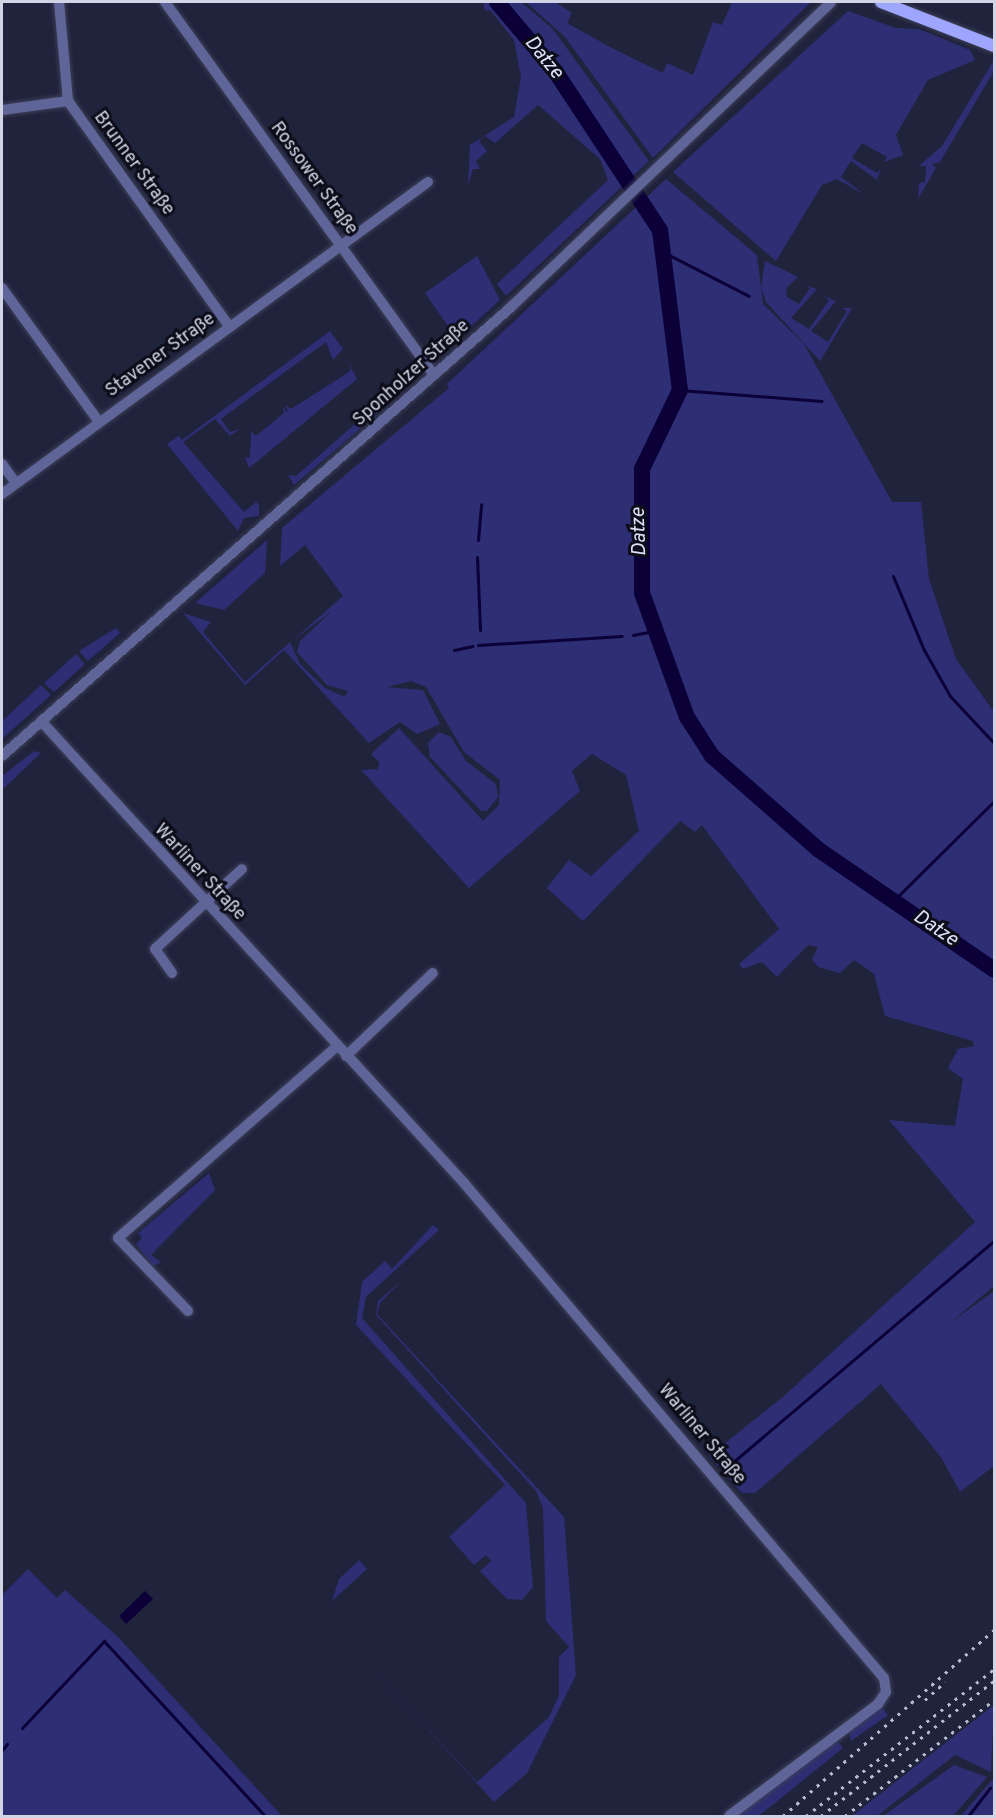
<!DOCTYPE html>
<meta charset="utf-8">
<style>
body{margin:0}
#map{position:relative;width:996px;height:1818px;overflow:hidden;background:#20233c;font-family:Overpass,sans-serif}
div>[style]{position:absolute}
.green>*{inset:0;background:#2e2e75}
.water>*{inset:0;background:#0b0138}
.stream>*{height:3px;margin:-1.5px;padding:0 1.5px;transform-origin:1.5px;border-radius:1.5px;background:#0b0138}
.river>*{height:16px;margin:-8px;padding:0 8px;transform-origin:8px;border-radius:8px;background:#0b0138}
.roads{filter:drop-shadow(0 0 2px #3c3f57) drop-shadow(0 0 2px #3c3f57)}
.minor>*{height:10px;margin:-5px;padding:0 5px;transform-origin:5px;border-radius:5px;background:#5f6599}
.major>*{height:12px;margin:-6px;padding:0 6px;transform-origin:6px;border-radius:6px;background:#9da5fc}
.rail>*{height:3px;margin-top:-1.5px;transform-origin:0;background:repeating-linear-gradient(90deg,#b7bacc 0 3px,transparent 0 9px)}
span{translate:-50% -50%;white-space:nowrap;text-align:center;line-height:1.15;-webkit-text-stroke:6px #0c0d19;paint-order:stroke}
.street-label{font-size:18px;color:#d1d4e5}
.water-label{font-size:20px;color:#dde1f7;font-style:italic}
.frame{position:absolute;inset:0;border:3px solid #d1d4e5;pointer-events:none}
</style>
<div id="map">
<div class="green">
<i style="clip-path:polygon(483px 2px,521px 2px,552px 28px,649px 161px,506px 296px,497px 284px,608px 180px,600px 159px,538px 105px,495px 143px,485px 136px,479px 141px,487px 151px,476px 161px,480px 169px,473px 169px,468px 185px,470px 145px,514px 117px,521px 77px,514px 40px,490px 10px,485px 11px)"></i>
<i style="clip-path:polygon(526px 2px,555px 2px,572px 13px,567px 23px,612px 48px,663px 73px,667px 63px,693px 75px,713px 22px,722px 25px,732px 2px,811px 2px,653px 158px,565px 37px)"></i>
<i style="clip-path:polygon(848px 11px,896px 28px,919px 29px,970px 50px,975px 60px,928px 80px,896px 135px,903px 155px,884px 162px,887px 157px,862px 143px,852px 158px,877px 173px,881px 168px,877px 180px,851px 161px,841px 177px,865px 195px,837px 179px,822px 185px,776px 261px,673px 172px)"></i>
<i style="clip-path:polygon(994px 60px,994px 71px,940px 162px,932px 164px,936px 168px,918px 199px,919px 183px,925px 182px,926px 166px,919px 166px,942px 146px)"></i>
<i style="clip-path:polygon(666px 179px,757px 255px,763px 304px,804px 344px,892px 502px,921px 502px,929px 579px,956px 659px,994px 712px,994px 1286px,950px 1323px,994px 1291px,994px 1466px,960px 1492px,941px 1457px,881px 1384px,755px 1493px,742px 1493px,709px 1456px,784px 1396px,975px 1222px,889px 1120px,955px 1126px,963px 1079px,948px 1068px,958px 1049px,974px 1046px,973px 1041px,885px 1016px,874px 974px,854px 960px,840px 973px,818px 967px,812px 959px,818px 947px,808px 945px,777px 977px,762px 962px,743px 969px,739px 964px,779px 929px,702px 825px,695px 832px,680px 821px,583px 921px,547px 888px,569px 860px,591px 876px,639px 831px,626px 775px,592px 754px,572px 771px,580px 791px,469px 888px,361px 770px,378px 769px,379px 762px,371px 754px,399px 728px,483px 821px,499px 805px,500px 780px,464px 752px,426px 687px,411px 681px,387px 687px,423px 690px,440px 724px,417px 734px,400px 722px,369px 743px,284px 650px,245px 685px,183px 613px,211px 622px,203px 632px,245px 682px,290px 642px,300px 664px,325px 688px,345px 697px,348px 691px,327px 685px,297px 652px,300px 641px,332px 611px,292px 641px,343px 596px,305px 545px,280px 566px,282px 528px,449px 388px,447px 384px)"></i>
<i style="clip-path:polygon(477px 256px,500px 300px,457px 339px,425px 293px)"></i>
<i style="clip-path:polygon(765px 261px,798px 277px,786px 288px,787px 297px,799px 304px,810px 288px,805px 285px,817px 289px,791px 318px,809px 329px,829px 300px,823px 296px,836px 301px,811px 331px,828px 342px,847px 311px,842px 308px,852px 308px,820px 361px,766px 302px,761px 288px)"></i>
<i style="clip-path:polygon(330px 331px,343px 349px,333px 360px,326px 342px,221px 419px,230px 432px,240px 429px,230px 436px,215px 419px,183px 442px,244px 512px,256px 502px,259px 505px,259px 516px,244px 518px,238px 531px,167px 444px,179px 436px,182px 440px)"></i>
<i style="clip-path:polygon(347px 360px,357px 379px,249px 468px,245px 457px,250px 458px,251px 431px,256px 436px,284px 413px,283px 407px,288px 413px,286px 405px,291px 409px,346px 374px,351px 370px)"></i>
<i style="clip-path:polygon(375px 397px,383px 406px,374px 417px,294px 485px,288px 475px,296px 476px,364px 416px,356px 414px)"></i>
<i style="clip-path:polygon(267px 540px,265px 573px,224px 610px,195px 603px)"></i>
<i style="clip-path:polygon(116px 628px,120px 633px,88px 661px,79px 651px)"></i>
<i style="clip-path:polygon(76px 654px,85px 664px,54px 692px,44px 683px)"></i>
<i style="clip-path:polygon(41px 685px,51px 695px,2px 739px,2px 721px)"></i>
<i style="clip-path:polygon(439px 732px,451px 737px,466px 761px,496px 784px,498px 797px,487px 811px,481px 811px,430px 757px,428px 743px)"></i>
<i style="clip-path:polygon(34px 751px,41px 753px,2px 790px,2px 776px)"></i>
<i style="clip-path:polygon(209px 1173px,215px 1190px,151px 1255px,161px 1262px,153px 1266px,136px 1244px,142px 1238px,138px 1233px)"></i>
<i style="clip-path:polygon(433px 1225px,439px 1230px,366px 1297px,362px 1318px,526px 1503px,533px 1587px,522px 1600px,507px 1599px,480px 1571px,491px 1561px,486px 1555px,474px 1565px,449px 1537px,505px 1485px,356px 1325px,362px 1282px,385px 1261px,392px 1269px)"></i>
<i style="clip-path:polygon(401px 1281px,380px 1303px,377px 1314px,564px 1517px,576px 1675px,527px 1773px,494px 1802px,375px 1671px,477px 1782px,549px 1717px,559px 1695px,559px 1657px,569px 1647px,546px 1621px,543px 1508px,536px 1491px,376px 1315px,378px 1301px)"></i>
<i style="clip-path:polygon(359px 1560px,367px 1569px,332px 1601px,339px 1579px)"></i>
<i style="clip-path:polygon(28px 1569px,57px 1598px,65px 1590px,118px 1637px,282px 1816px,2px 1816px,2px 1595px)"></i>
<i style="clip-path:polygon(994px 1705px,991px 1772px,955px 1755px,877px 1816px,852px 1816px)"></i>
<i style="clip-path:polygon(881px 1707px,888px 1715px,851px 1741px,849px 1732px)"></i>
<i style="clip-path:polygon(837px 1740px,843px 1748px,770px 1807px,758px 1816px,737px 1816px)"></i>
<i style="clip-path:polygon(954px 1765px,987px 1777px,953px 1816px,883px 1816px)"></i>
<i style="clip-path:polygon(994px 1779px,994px 1816px,961px 1816px,991px 1781px)"></i>
</div>
<div class="water">
<i style="clip-path:polygon(145px 1591px,153px 1599px,126px 1624px,119px 1616px)"></i>
</div>
<div class="stream">
<i style="left:665px;top:253px;width:94px;rotate:27.1deg"></i>
<i style="left:680px;top:390px;width:142px;rotate:4.4deg"></i>
<i style="left:478px;top:540px;width:36px;rotate:-85deg"></i>
<i style="left:477px;top:557px;width:73px;rotate:87.6deg"></i>
<i style="left:893px;top:576px;width:80px;rotate:67.3deg"></i>
<i style="left:924px;top:650px;width:53px;rotate:60.5deg"></i>
<i style="left:950px;top:696px;width:64px;rotate:46.9deg"></i>
<i style="left:633px;top:635px;width:21px;rotate:-11deg"></i>
<i style="left:478px;top:645px;width:144px;rotate:-3.6deg"></i>
<i style="left:454px;top:650px;width:19px;rotate:-12deg"></i>
<i style="left:892px;top:902px;width:144px;rotate:-44.7deg"></i>
<i style="left:726px;top:1468px;width:351px;rotate:-40.3deg"></i>
<i style="left:22px;top:1728px;width:120px;rotate:-46.7deg"></i>
<i style="left:104px;top:1641px;width:238px;rotate:47.4deg"></i>
<i style="left:2px;top:1750px;width:8px;rotate:-50deg"></i>
<i style="left:968px;top:1816px;width:36px;rotate:-52deg"></i>
</div>
<div class="river">
<i style="left:497px;top:2px;width:90px;rotate:50deg"></i>
<i style="left:555px;top:71px;width:191px;rotate:56.6deg"></i>
<i style="left:660px;top:230px;width:161px;rotate:82.9deg"></i>
<i style="left:680px;top:390px;width:88px;rotate:115.7deg"></i>
<i style="left:642px;top:469px;width:124px;rotate:90deg"></i>
<i style="left:642px;top:593px;width:132px;rotate:70.1deg"></i>
<i style="left:687px;top:717px;width:46px;rotate:57.3deg"></i>
<i style="left:712px;top:756px;width:142px;rotate:41.3deg"></i>
<i style="left:819px;top:850px;width:212px;rotate:34.4deg"></i>
</div>
<div class="roads">
<div class="minor">
<i style="left:59px;top:2px;width:99px;rotate:84.8deg"></i>
<i style="left:68px;top:101px;width:278px;rotate:54.4deg"></i>
<i style="left:165px;top:2px;width:460px;rotate:54.2deg"></i>
<i style="left:2px;top:110px;width:67px;rotate:-7.8deg"></i>
<i style="left:2px;top:288px;width:165px;rotate:54.1deg"></i>
<i style="left:2px;top:464px;width:24px;rotate:54deg"></i>
<i style="left:2px;top:494px;width:528px;rotate:-36.22deg"></i>
<i style="left:41px;top:721px;width:626px;rotate:47.52deg"></i>
<i style="left:464px;top:1183px;width:649px;rotate:49.69deg"></i>
<i style="left:884px;top:1678px;width:14px;rotate:82deg"></i>
<i style="left:886px;top:1692px;width:14px;rotate:124deg"></i>
<i style="left:878px;top:1704px;width:186px;rotate:143.1deg"></i>
<i style="left:2px;top:756px;width:677px;rotate:-41.41deg"></i>
<i style="left:510px;top:308px;width:443px;rotate:-43.6deg"></i>
<i style="left:172px;top:973px;width:29px;rotate:-125deg"></i>
<i style="left:155px;top:949px;width:118px;rotate:-42.6deg"></i>
<i style="left:346px;top:1056px;width:120px;rotate:-43.7deg"></i>
<i style="left:188px;top:1311px;width:101px;rotate:-133.8deg"></i>
<i style="left:118px;top:1238px;width:291px;rotate:-41.2deg"></i>
</div>
<div class="major">
<i style="left:881px;top:2px;width:121px;rotate:21.3deg"></i>
</div>
</div>
<div class="rail">
<i style="left:925px;top:1700px;width:27px;rotate:-42deg"></i>
<i style="left:783px;top:1816px;width:281px;rotate:-41.4deg"></i>
<i style="left:806px;top:1816px;width:239px;rotate:-38deg"></i>
<i style="left:821px;top:1816px;width:219px;rotate:-38deg"></i>
<i style="left:845px;top:1816px;width:189px;rotate:-37.9deg"></i>
</div>
<div class="street-label">
<span style="left:133px;top:164px;rotate:54deg">Brunner Straße</span>
<span style="left:313px;top:179px;rotate:54deg">Rossower Straße</span>
<span style="left:161px;top:356px;rotate:-36deg">Stavener Straße</span>
<span style="left:412px;top:374px;rotate:-42deg">Sponholzer Straße</span>
<span style="left:199px;top:873px;rotate:47deg">Warliner Straße</span>
<span style="left:701px;top:1435px;rotate:50deg">Warliner Straße</span>
</div>
<div class="water-label">
<span style="left:543px;top:58px;rotate:51deg">Datze</span>
<span style="left:640px;top:532px;rotate:-92deg">Datze</span>
<span style="left:935px;top:929px;rotate:34deg">Datze</span>
</div>
<div class="frame"></div>
</div>
